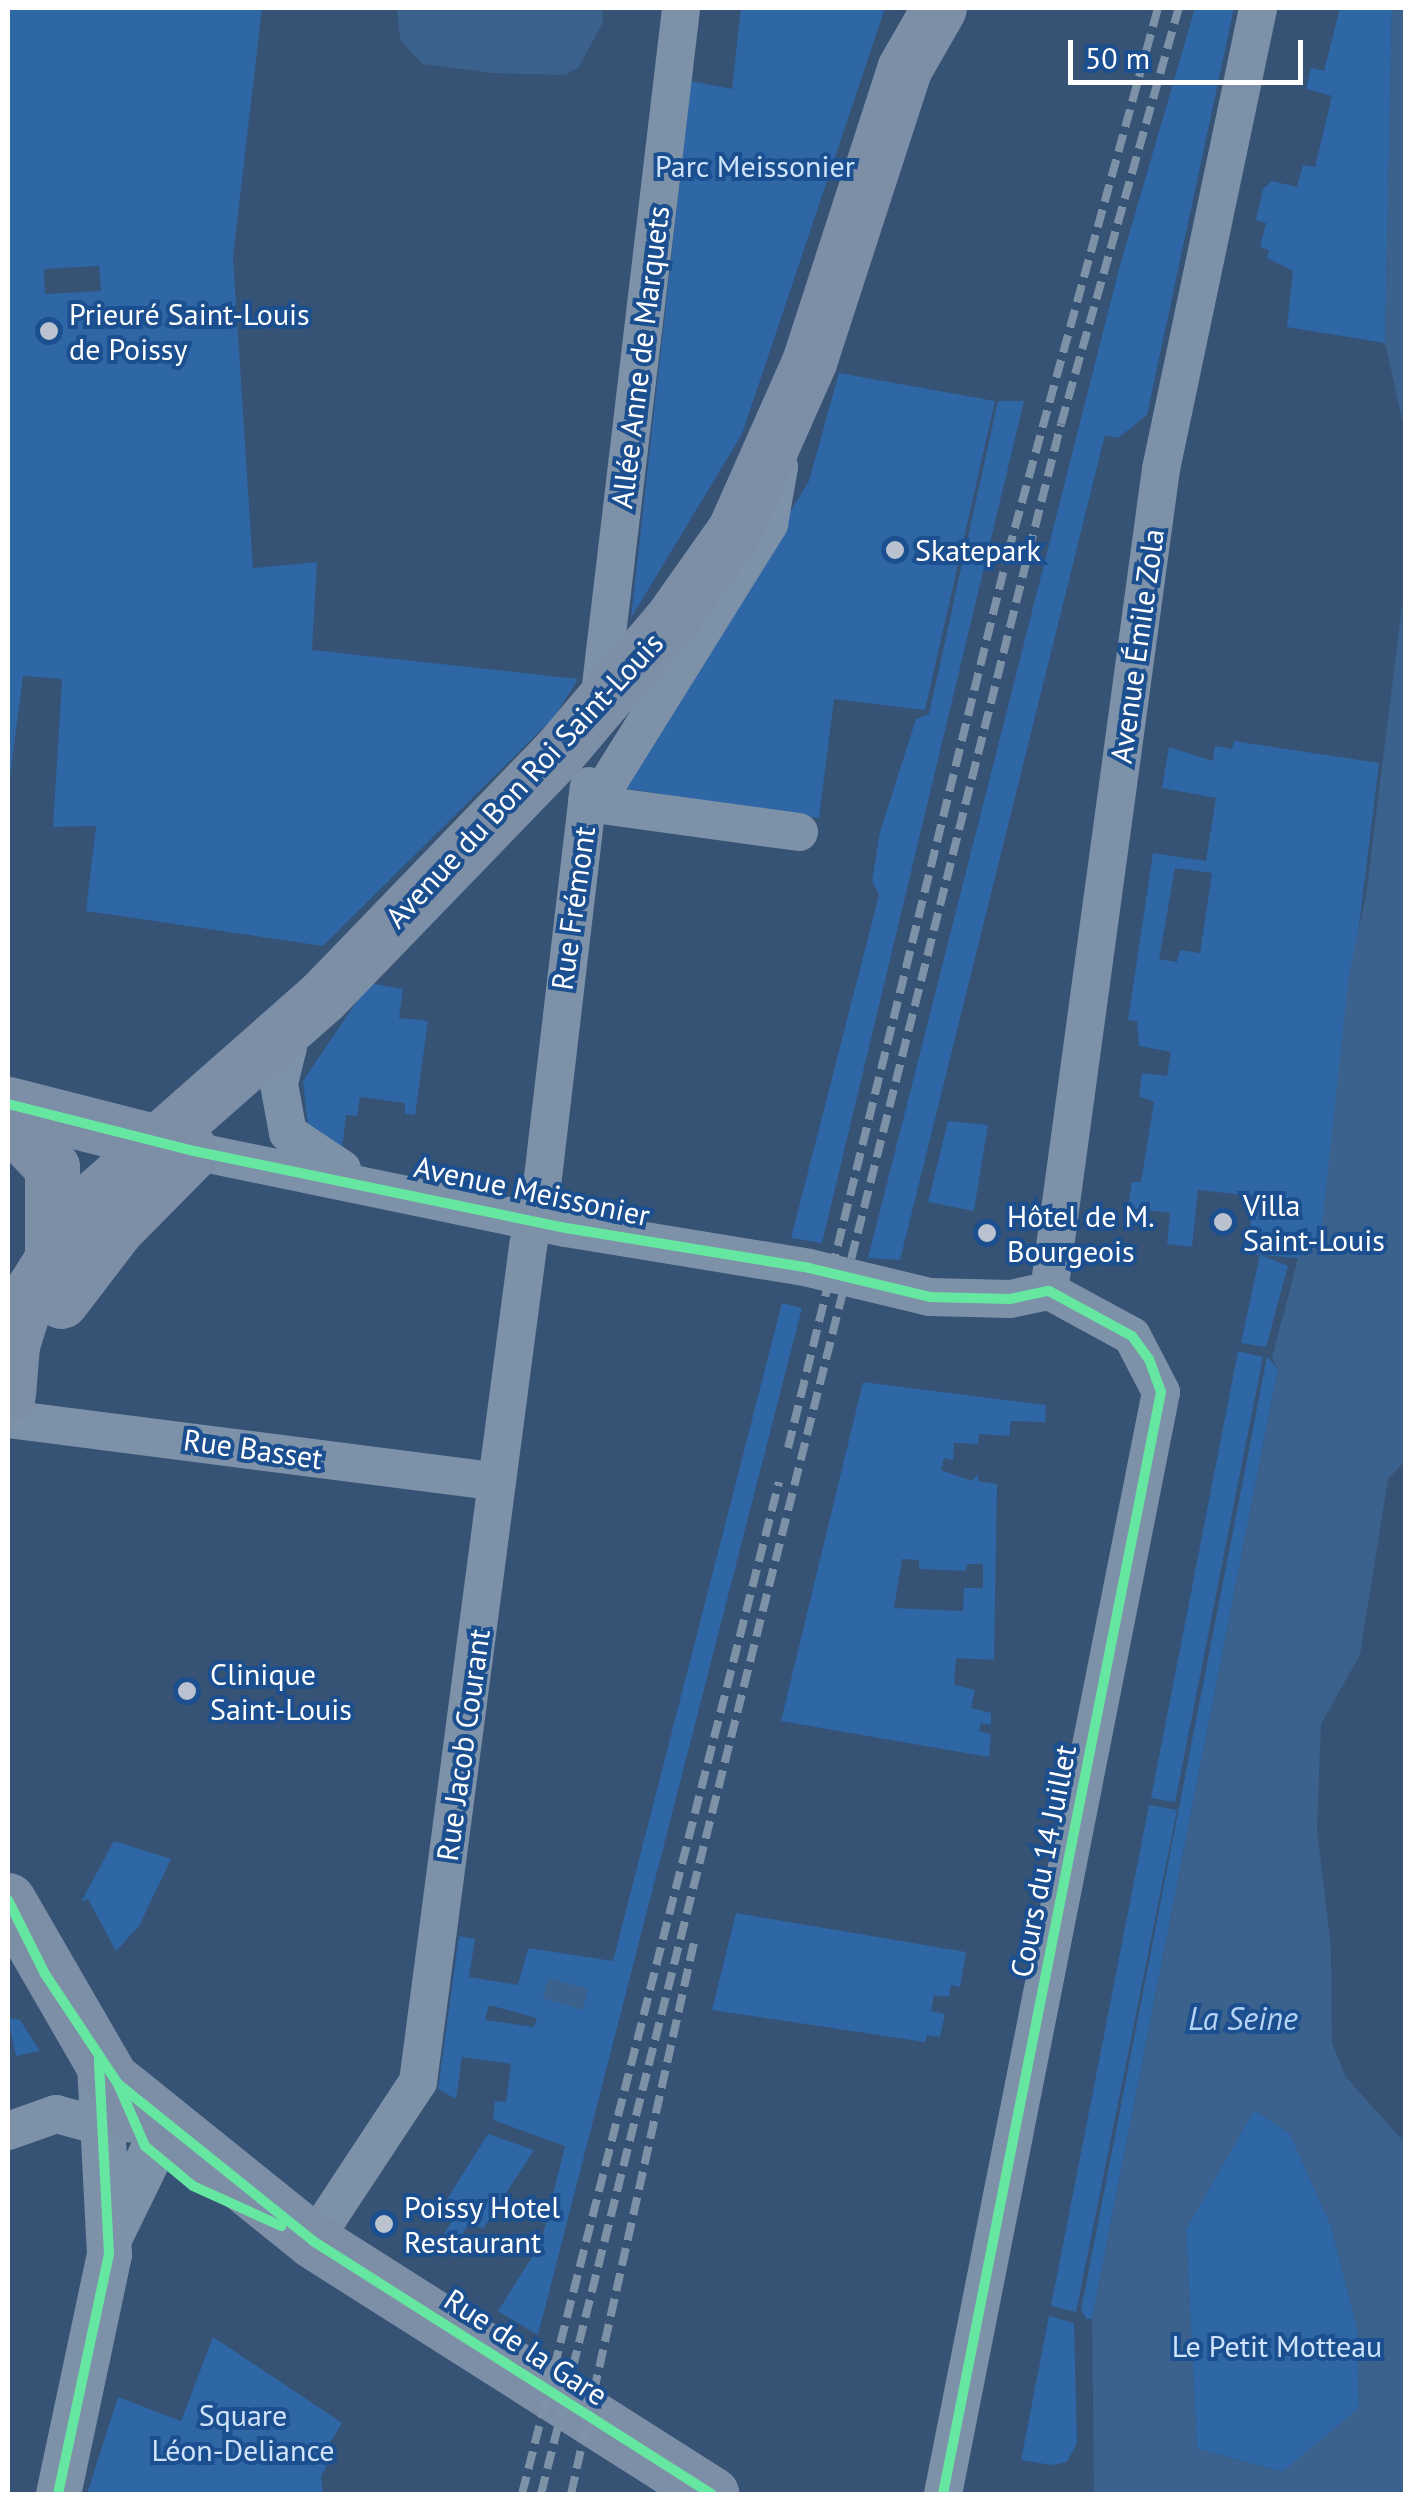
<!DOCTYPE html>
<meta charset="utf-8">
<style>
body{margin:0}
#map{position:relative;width:1413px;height:2502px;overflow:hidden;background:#365274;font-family:"PT Sans",sans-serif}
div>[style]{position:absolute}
.green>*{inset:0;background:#2f66a5}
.water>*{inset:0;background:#3b618d}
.minor>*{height:38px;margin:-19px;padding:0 19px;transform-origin:19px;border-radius:19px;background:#7d92a8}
.tertiary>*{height:45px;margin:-22.5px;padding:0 22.5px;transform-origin:22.5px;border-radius:22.5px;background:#7d92a8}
.primary>*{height:55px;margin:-27.5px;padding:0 27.5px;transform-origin:27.5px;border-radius:27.5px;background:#7d8ea7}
.rail>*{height:8px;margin-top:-4px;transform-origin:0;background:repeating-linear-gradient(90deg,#7e92a7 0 18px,transparent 0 26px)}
.cycleway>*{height:10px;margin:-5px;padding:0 5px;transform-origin:5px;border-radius:5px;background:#66e7a1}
.dots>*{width:28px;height:28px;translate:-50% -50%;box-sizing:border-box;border:5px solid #1b4f8f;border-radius:50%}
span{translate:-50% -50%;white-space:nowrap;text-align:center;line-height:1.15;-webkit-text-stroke:8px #1b4f8f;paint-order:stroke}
.park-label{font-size:30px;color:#cfe3fa}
.poi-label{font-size:30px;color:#fff}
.left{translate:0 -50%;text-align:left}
.street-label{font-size:30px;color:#fff}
.water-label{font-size:32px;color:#b5d3f5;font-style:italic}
.frame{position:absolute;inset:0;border:10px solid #fff;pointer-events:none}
.scale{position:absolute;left:1068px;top:40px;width:235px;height:45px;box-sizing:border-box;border:5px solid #fff;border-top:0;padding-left:12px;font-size:30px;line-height:35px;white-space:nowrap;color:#fff;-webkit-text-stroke:8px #1b4f8f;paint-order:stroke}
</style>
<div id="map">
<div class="green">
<i style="clip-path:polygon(evenodd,8px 8px,262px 8px,233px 257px,253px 568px,317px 562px,312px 650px,578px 679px,555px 716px,323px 946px,86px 911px,96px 826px,53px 827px,62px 679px,23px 676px,8px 792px,8px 8px,99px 266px,101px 291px,45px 294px,44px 269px,99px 266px)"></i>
<i style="clip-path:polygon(741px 8px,885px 8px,742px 434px,631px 618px,691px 81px,732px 89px)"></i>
<i style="clip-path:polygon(1195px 8px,1234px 8px,1147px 415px,1118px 438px,1105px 435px,900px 1260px,868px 1258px,1119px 269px)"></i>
<i style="clip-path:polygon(1340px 8px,1392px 8px,1385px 343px,1287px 327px,1293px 271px,1267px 258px,1269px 250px,1260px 247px,1266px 223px,1256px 220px,1263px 189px,1272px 181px,1297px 187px,1303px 165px,1315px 167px,1332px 96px,1306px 89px,1311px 68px,1324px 71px)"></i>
<i style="clip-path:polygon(839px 373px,995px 401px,925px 710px,834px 699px,819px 818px,622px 788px,809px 481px)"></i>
<i style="clip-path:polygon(998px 401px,1024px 401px,822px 1243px,791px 1238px,879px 895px,872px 881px,880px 832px,916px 719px,929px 714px)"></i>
<i style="clip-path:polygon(evenodd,1234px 741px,1379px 763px,1321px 1235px,1298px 1258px,1261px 1255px,1288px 1266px,1266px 1347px,1241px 1343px,1260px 1255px,1247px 1253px,1254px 1196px,1198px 1190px,1192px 1247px,1167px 1244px,1170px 1213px,1128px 1208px,1132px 1182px,1141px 1182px,1154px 1102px,1139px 1096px,1142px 1073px,1167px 1076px,1171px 1052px,1139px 1046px,1137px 1021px,1128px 1020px,1153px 853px,1206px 861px,1216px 798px,1162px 788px,1169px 747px,1213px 761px,1215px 746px,1232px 749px,1234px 741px,1175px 868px,1212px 873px,1200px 953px,1180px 950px,1177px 962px,1159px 959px,1175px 868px)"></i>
<i style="clip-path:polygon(369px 983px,403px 989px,399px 1018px,428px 1021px,415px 1115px,405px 1114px,405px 1103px,360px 1097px,357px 1116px,346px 1115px,342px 1149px,308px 1127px,303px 1081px)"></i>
<i style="clip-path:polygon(948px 1121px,988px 1125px,974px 1211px,928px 1202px)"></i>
<i style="clip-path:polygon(evenodd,782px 1303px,802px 1308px,538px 2335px,498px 2311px,541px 2243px,565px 2146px,493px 2120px,495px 2101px,506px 2102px,511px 2064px,462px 2057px,456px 2099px,438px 2089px,459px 1936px,475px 1939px,469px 1977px,518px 1985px,528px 1948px,613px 1961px,782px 1303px,489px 2005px,537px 2018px,534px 2027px,485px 2020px,489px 2005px)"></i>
<i style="clip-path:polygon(1238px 1351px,1263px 1357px,1175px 1802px,1151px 1798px)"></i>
<i style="clip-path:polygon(1267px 1357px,1278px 1369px,1092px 2319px,1087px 2319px,1081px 2310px)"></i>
<i style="clip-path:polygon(evenodd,863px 1382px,1046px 1405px,1045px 1422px,1011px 1421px,1009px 1436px,979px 1434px,978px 1444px,954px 1443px,953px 1460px,944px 1458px,941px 1470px,972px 1481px,978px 1474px,978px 1481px,997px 1484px,994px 1660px,956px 1658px,954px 1685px,975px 1690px,971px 1708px,991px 1713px,991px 1725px,981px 1723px,979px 1731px,991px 1734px,989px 1757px,781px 1721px,863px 1382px,902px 1559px,919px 1560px,919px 1569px,965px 1571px,968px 1564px,983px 1564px,983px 1588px,964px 1588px,963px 1611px,894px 1608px,902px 1559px)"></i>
<i style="clip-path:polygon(1149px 1805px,1177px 1810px,1076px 2312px,1051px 2306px)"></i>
<i style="clip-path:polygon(114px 1841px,171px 1859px,139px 1926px,116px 1951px,88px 1899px,81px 1902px)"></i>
<i style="clip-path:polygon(736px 1913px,966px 1952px,960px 1987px,951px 1985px,949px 1997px,934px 1995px,931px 2011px,945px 2014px,940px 2037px,927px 2035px,925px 2042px,712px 2010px)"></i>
<i style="clip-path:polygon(8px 2018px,20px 2020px,40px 2051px,16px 2056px)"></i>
<i style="clip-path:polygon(1254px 2110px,1290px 2134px,1331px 2226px,1357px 2328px,1359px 2408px,1283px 2472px,1197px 2449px,1186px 2229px)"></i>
<i style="clip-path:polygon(488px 2134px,534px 2150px,483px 2229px,470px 2222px,457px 2242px,444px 2234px,452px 2221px,439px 2212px)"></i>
<i style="clip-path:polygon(1049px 2316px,1074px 2323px,1077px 2443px,1067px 2462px,1051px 2465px,1021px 2460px)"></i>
<i style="clip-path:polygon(213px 2337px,342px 2423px,328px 2446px,334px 2453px,321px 2476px,323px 2494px,87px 2494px,118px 2397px,181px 2421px)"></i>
</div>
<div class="water">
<i style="clip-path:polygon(397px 8px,602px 8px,603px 22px,579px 67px,565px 75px,493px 73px,422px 64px,400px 40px)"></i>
<i style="clip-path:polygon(1392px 8px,1406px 8px,1405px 433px,1385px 343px)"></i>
<i style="clip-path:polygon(evenodd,1405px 582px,1405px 1461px,1388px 1479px,1360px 1655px,1321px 1724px,1317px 1829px,1331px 1948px,1332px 2043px,1346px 2077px,1405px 2143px,1405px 2494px,1094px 2494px,1092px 2319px,1278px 1369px,1272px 1358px,1298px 1258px,1321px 1234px,1349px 975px,1366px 896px,1405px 582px,1254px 2110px,1290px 2134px,1331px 2226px,1357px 2328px,1359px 2408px,1282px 2472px,1197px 2449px,1186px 2229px,1254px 2110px)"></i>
<i style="clip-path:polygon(548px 1978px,588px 1989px,583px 2010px,543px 1998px)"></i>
</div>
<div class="minor">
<i style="left:599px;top:702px;width:698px;rotate:-83.25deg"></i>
<i style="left:589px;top:786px;width:17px;rotate:97deg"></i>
<i style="left:587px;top:803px;width:214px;rotate:7.8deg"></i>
<i style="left:288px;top:1047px;width:38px;rotate:104deg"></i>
<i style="left:279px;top:1084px;width:50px;rotate:79.6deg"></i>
<i style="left:288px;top:1133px;width:65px;rotate:33.7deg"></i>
<i style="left:194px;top:1151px;width:380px;rotate:11.7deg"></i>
<i style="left:566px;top:1228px;width:246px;rotate:9.3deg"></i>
<i style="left:809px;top:1268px;width:124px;rotate:13.5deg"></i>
<i style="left:930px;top:1297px;width:80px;rotate:1.4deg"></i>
<i style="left:1010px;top:1299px;width:40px;rotate:-12deg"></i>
<i style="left:1049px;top:1291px;width:830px;rotate:-82.24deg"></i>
<i style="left:1161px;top:469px;width:471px;rotate:-78.1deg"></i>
<i style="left:8px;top:1419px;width:493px;rotate:7.3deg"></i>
<i style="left:8px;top:2131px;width:51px;rotate:-19.5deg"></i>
<i style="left:56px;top:2114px;width:50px;rotate:15.2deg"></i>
<i style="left:313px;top:2241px;width:191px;rotate:-56.6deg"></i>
<i style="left:418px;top:2082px;width:843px;rotate:-82.5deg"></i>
<i style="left:528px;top:1246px;width:62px;rotate:-76.9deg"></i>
<i style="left:542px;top:1186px;width:386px;rotate:-83.3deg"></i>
<i style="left:587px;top:803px;width:25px;rotate:-42deg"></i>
<i style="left:606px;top:786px;width:309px;rotate:-58.1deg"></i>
<i style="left:769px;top:524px;width:58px;rotate:-80deg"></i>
<i style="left:943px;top:2494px;width:1123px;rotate:-78.81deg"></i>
<i style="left:1161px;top:1392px;width:63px;rotate:-117.4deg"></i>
<i style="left:1132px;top:1336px;width:94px;rotate:-151.5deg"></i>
</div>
<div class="tertiary">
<i style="left:112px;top:2232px;width:89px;rotate:-64deg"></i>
<i style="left:151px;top:2152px;width:33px;rotate:-50deg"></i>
<i style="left:58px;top:2494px;width:245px;rotate:-78deg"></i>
<i style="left:109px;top:2254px;width:192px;rotate:-93deg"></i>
</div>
<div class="primary">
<i style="left:8px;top:1104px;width:179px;rotate:14.3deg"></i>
<i style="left:8px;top:1121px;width:64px;rotate:46.3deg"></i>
<i style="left:52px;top:1167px;width:83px;rotate:90deg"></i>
<i style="left:61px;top:1301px;width:91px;rotate:-52.6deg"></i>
<i style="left:116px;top:1229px;width:108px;rotate:-45.4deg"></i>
<i style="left:8px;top:1394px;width:49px;rotate:-85.3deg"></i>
<i style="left:12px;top:1345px;width:47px;rotate:-72.7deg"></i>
<i style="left:26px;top:1300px;width:112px;rotate:-57.7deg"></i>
<i style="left:86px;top:1205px;width:315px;rotate:-41.4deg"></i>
<i style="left:322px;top:997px;width:338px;rotate:-46deg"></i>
<i style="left:557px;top:754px;width:180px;rotate:-49.7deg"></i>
<i style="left:673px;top:617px;width:108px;rotate:-54.8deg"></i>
<i style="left:735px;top:529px;width:183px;rotate:-66.1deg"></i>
<i style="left:809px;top:362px;width:308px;rotate:-72deg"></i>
<i style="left:904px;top:69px;width:70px;rotate:-60.2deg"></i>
<i style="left:8px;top:1900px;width:248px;rotate:60deg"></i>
<i style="left:118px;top:2084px;width:250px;rotate:38.8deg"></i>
<i style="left:313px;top:2241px;width:472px;rotate:32.4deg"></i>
</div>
<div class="rail">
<i style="left:788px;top:1448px;width:922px;rotate:-76.19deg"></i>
<i style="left:1008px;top:553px;width:565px;rotate:-74.61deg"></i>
<i style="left:522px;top:2494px;width:1044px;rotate:-75.75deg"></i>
<i style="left:541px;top:2494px;width:2134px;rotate:-75.9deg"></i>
<i style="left:1061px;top:424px;width:432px;rotate:-74.2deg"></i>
<i style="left:571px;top:2494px;width:570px;rotate:-77.43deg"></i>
</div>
<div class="cycleway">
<i style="left:8px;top:1104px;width:192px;rotate:14.2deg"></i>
<i style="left:194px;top:1151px;width:380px;rotate:11.7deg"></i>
<i style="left:566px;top:1228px;width:246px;rotate:9.3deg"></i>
<i style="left:809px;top:1268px;width:124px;rotate:13.5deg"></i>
<i style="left:930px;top:1297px;width:80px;rotate:1.4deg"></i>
<i style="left:1010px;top:1299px;width:40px;rotate:-12deg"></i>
<i style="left:1049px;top:1291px;width:94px;rotate:28.5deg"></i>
<i style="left:1132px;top:1336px;width:29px;rotate:54deg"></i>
<i style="left:1149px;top:1359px;width:35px;rotate:70deg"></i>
<i style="left:1161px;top:1392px;width:1123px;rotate:101.19deg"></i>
<i style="left:8px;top:1900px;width:83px;rotate:63.4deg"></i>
<i style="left:45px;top:1974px;width:132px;rotate:56.4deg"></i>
<i style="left:118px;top:2084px;width:68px;rotate:66.5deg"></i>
<i style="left:145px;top:2146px;width:62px;rotate:39.8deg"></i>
<i style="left:193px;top:2186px;width:97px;rotate:24.4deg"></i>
<i style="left:118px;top:2084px;width:250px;rotate:38.8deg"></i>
<i style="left:313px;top:2241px;width:472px;rotate:32.4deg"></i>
<i style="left:58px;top:2494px;width:245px;rotate:-78deg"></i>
<i style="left:109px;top:2254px;width:194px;rotate:-93deg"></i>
</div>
<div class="dots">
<i style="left:49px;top:331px;background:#b9c2ce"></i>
<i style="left:895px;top:550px;background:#b9c2ce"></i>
<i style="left:1223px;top:1222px;background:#b9c2ce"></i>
<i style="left:987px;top:1233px;background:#b9c2ce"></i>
<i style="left:187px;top:1691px;background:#b9c2ce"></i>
<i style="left:384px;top:2224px;background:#b9c2ce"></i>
</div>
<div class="park-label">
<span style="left:755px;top:166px">Parc Meissonier</span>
<span style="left:1277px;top:2346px">Le Petit Motteau</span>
<span style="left:243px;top:2432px">Square<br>Léon-Deliance</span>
</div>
<div class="poi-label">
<span class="left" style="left:69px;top:331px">Prieuré Saint-Louis<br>de Poissy</span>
<span class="left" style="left:915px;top:550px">Skatepark</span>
<span class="left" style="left:1243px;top:1222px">Villa<br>Saint-Louis</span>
<span class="left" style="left:1007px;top:1233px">Hôtel de M.<br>Bourgeois</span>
<span class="left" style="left:210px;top:1691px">Clinique<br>Saint-Louis</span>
<span class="left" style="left:404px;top:2224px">Poissy Hotel<br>Restaurant</span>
</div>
<div class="street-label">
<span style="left:640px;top:357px;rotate:-83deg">Allée Anne de Marquets</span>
<span style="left:1137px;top:646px;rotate:-82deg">Avenue Émile Zola</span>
<span style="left:524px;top:780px;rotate:-47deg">Avenue du Bon Roi Saint-Louis</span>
<span style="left:573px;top:908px;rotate:-82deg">Rue Frémont</span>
<span style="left:532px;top:1191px;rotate:12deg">Avenue Meissonier</span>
<span style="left:253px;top:1449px;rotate:8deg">Rue Basset</span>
<span style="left:463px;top:1745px;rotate:-82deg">Rue Jacob Courant</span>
<span style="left:1043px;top:1861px;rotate:-79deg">Cours du 14 Juillet</span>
<span style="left:526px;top:2347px;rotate:33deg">Rue de la Gare</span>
</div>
<div class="water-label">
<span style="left:1243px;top:2018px">La Seine</span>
</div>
<div class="frame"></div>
<div class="scale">50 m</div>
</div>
